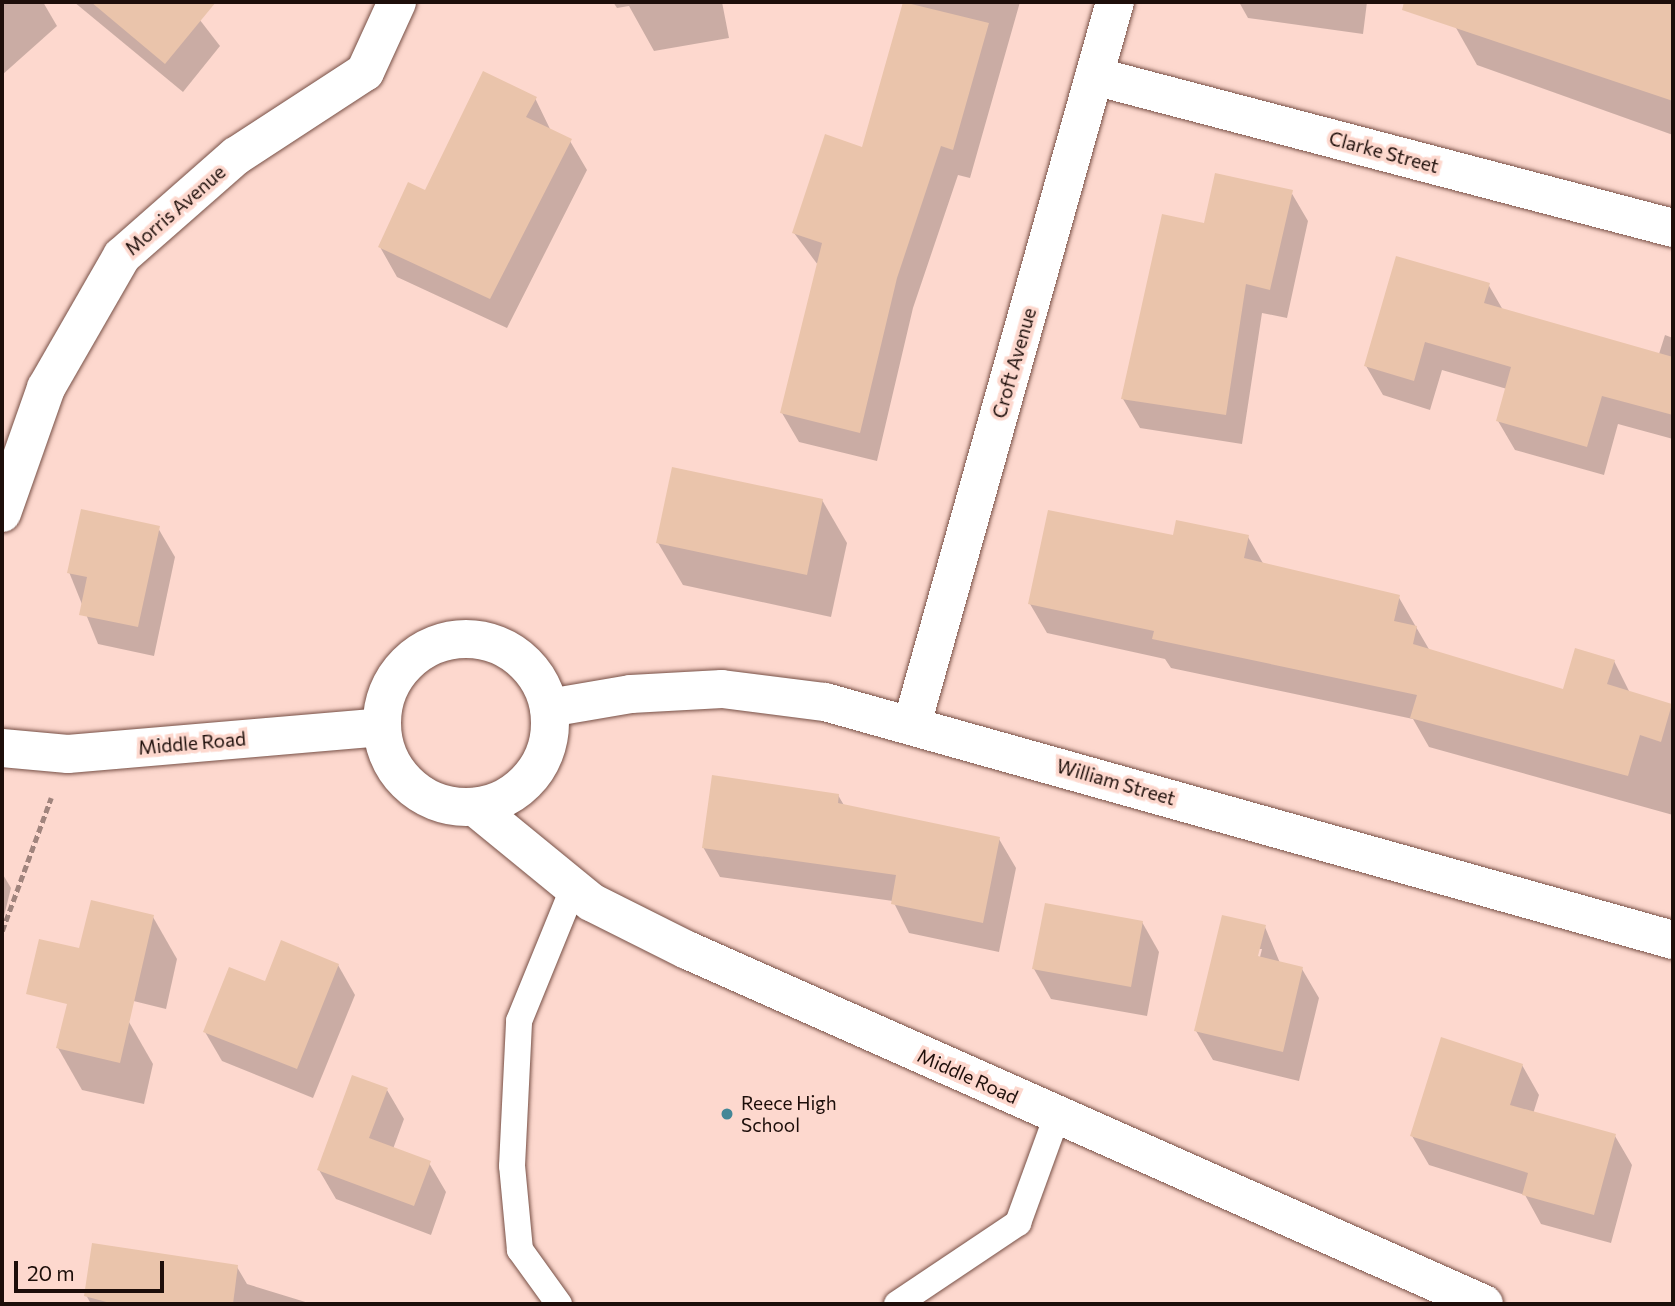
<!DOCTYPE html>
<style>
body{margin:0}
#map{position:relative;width:1675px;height:1306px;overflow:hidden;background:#fdd8ce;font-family:Commissioner,sans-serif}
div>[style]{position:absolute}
.shadow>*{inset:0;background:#0003}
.building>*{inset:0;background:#eac4ab}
.path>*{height:4.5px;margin-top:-2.25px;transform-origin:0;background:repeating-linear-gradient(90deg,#a0847d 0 7px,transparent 0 10.5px)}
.roads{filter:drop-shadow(0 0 2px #775046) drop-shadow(0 0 2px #775046)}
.service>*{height:26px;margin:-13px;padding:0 13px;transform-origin:13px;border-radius:13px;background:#fff}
.minor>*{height:38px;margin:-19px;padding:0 19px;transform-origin:19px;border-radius:19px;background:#fff}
.tertiary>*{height:38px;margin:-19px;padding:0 19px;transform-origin:19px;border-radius:19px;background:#fff}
.secondary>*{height:38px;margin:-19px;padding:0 19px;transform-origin:19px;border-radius:19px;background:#fff}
.secondary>.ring{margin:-19px;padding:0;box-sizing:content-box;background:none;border:38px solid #fff;border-radius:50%}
.dots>*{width:19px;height:19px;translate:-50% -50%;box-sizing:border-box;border:4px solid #fdd8ce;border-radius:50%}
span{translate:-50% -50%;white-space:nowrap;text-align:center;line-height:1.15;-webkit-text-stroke:7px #fdd8ce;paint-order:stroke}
.street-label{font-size:19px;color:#1d0e0a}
.poi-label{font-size:19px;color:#1d0e0a}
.left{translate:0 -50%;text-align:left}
.frame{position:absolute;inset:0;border:4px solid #1d0e0a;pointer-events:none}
.scale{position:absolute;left:14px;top:1261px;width:150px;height:32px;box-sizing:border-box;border:4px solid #1d0e0a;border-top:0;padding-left:9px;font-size:21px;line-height:24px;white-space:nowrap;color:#1d0e0a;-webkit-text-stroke:5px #fdd8ce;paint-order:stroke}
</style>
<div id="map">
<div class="shadow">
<i style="clip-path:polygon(2px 2px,43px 2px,57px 26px,2px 75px)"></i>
<i style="clip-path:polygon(74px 2px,186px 2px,220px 46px,183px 92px)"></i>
<i style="clip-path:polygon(613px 2px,722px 2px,729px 38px,654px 51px,629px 6px,617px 8px)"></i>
<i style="clip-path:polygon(905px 2px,1020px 2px,970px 178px,958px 175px,913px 308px,877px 461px,799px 442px,782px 413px,818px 265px,794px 233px,863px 149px)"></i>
<i style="clip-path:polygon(1239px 2px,1367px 2px,1363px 34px,1248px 18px)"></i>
<i style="clip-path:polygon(1462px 2px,1673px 2px,1673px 135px,1477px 65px,1455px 26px)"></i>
<i style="clip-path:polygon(535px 98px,551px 131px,570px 141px,587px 170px,507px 328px,397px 277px,380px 247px,425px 192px)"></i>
<i style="clip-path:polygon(1291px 192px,1308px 221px,1287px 318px,1262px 313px,1242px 444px,1140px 428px,1123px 399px,1206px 225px)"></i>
<i style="clip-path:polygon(1488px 284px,1503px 310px,1659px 354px,1665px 335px,1673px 338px,1673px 439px,1618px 424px,1604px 475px,1515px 450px,1498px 421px,1507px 389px,1442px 370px,1430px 410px,1383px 395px,1366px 366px)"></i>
<i style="clip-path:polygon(822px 500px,847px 543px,831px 617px,683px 585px,658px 543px)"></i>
<i style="clip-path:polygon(158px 528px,175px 557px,154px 656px,98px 644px,69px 572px)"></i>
<i style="clip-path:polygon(1248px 537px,1264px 565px,1398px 596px,1430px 651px,1564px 691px,1614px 661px,1630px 693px,1673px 706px,1673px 815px,1429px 747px,1413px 719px,1171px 668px,1165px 659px,1047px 633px,1030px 604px,1175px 538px)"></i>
<i style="clip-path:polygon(838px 795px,845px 807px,999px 839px,1016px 868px,999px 952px,909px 933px,893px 901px,720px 877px,703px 847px)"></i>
<i style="clip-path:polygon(2px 873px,11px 888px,2px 924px)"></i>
<i style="clip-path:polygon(153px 917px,177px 959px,166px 1009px,105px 994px)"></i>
<i style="clip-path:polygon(1142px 922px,1159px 952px,1147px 1016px,1051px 999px,1034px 969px)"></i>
<i style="clip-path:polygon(evenodd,1265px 927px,1280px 963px,1302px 969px,1319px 998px,1299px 1081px,1213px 1060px,1196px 1031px,1265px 927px,1258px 949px,1262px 949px,1258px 965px,1255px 964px,1258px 949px)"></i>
<i style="clip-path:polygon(338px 965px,355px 995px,313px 1098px,222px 1061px,205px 1032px,266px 983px)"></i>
<i style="clip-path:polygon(129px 1022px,153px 1064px,144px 1104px,82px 1090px,58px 1048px)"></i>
<i style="clip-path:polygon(1522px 1065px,1539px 1095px,1533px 1114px,1615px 1136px,1632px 1165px,1611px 1243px,1541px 1224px,1525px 1195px,1429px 1165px,1412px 1136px)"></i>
<i style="clip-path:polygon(387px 1090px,404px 1119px,393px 1149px,429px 1163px,446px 1192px,431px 1235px,336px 1199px,319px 1170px)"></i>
<i style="clip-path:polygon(237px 1267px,247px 1284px,312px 1304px,91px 1304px,86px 1295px)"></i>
</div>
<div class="building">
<i style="clip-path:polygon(91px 2px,216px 2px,165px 64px)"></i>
<i style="clip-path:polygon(903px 2px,989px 23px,953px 150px,941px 146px,897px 278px,860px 433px,780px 413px,822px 243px,792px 233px,825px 134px,862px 147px)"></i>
<i style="clip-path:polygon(1404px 2px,1673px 2px,1673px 101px,1402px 10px)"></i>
<i style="clip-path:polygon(483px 71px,537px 97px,526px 117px,572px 139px,490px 299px,378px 247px,408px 182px,425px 190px)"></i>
<i style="clip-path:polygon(1215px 173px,1293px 190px,1270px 290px,1246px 284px,1226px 415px,1121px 399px,1162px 214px,1204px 223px)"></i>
<i style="clip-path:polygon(1396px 256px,1490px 283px,1484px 303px,1673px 357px,1673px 415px,1602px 396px,1587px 447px,1496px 421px,1511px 367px,1425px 342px,1414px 381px,1364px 366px)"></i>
<i style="clip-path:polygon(672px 467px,823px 499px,807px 575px,656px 543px)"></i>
<i style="clip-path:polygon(81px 509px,160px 526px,138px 627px,79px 615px,87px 577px,67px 573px)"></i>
<i style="clip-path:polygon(1048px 510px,1173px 535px,1176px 520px,1249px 535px,1244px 558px,1400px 595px,1394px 621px,1417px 626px,1413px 644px,1563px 689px,1575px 648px,1615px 660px,1607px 684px,1672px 704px,1661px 742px,1640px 735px,1628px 776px,1410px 718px,1417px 695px,1152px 639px,1154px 631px,1028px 604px)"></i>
<i style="clip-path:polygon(712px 775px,839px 794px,838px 803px,1000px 837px,983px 923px,891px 904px,896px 875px,702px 848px)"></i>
<i style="clip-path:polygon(91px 900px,154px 915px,120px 1063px,56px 1048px,67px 1004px,26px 994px,39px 939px,79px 948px)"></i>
<i style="clip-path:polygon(1045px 903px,1143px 921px,1131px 987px,1032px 969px)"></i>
<i style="clip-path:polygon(1222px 915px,1266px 925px,1258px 956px,1303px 967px,1283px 1052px,1194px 1031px)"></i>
<i style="clip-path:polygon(281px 940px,339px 964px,297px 1069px,203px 1032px,229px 967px,265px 981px)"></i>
<i style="clip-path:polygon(1441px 1037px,1523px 1064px,1510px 1105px,1616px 1134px,1594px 1215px,1522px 1195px,1528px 1173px,1410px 1136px)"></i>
<i style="clip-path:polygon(352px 1075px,388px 1088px,369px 1138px,431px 1161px,414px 1206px,317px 1170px)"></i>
<i style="clip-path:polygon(92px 1243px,238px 1265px,233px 1304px,114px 1304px,84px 1296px)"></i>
</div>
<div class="path">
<i style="left:2px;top:931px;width:142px;rotate:-69.8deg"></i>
</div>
<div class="roads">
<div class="service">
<i style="left:559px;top:1304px;width:67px;rotate:-125.8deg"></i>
<i style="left:520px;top:1250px;width:84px;rotate:-95.4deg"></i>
<i style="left:512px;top:1166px;width:145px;rotate:-87.2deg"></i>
<i style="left:519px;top:1021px;width:143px;rotate:-67.8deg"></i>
<i style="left:897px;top:1304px;width:146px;rotate:-33.8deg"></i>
<i style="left:1018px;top:1223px;width:114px;rotate:-70deg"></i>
</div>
<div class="minor">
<i style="left:1094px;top:76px;width:599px;rotate:14.71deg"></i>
<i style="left:2px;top:513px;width:133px;rotate:-70.6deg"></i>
<i style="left:46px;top:388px;width:152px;rotate:-60.1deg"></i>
<i style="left:122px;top:256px;width:152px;rotate:-41.3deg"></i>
<i style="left:236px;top:156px;width:154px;rotate:-33.1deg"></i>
<i style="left:365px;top:72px;width:77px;rotate:-65.4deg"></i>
<i style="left:912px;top:724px;width:750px;rotate:-74.3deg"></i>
</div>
<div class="tertiary">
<i style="left:475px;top:807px;width:150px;rotate:39.3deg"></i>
<i style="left:591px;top:902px;width:107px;rotate:26.6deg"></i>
<i style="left:687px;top:950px;width:872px;rotate:23.95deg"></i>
</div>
<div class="secondary">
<i class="ring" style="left:382px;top:639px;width:130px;height:130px"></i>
<i style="left:549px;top:708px;width:83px;rotate:-9.7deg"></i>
<i style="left:631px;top:694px;width:91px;rotate:-3.1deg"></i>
<i style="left:722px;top:689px;width:104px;rotate:7.2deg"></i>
<i style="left:825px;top:702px;width:881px;rotate:15.68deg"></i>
<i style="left:2px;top:748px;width:66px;rotate:5.2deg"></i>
<i style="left:68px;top:754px;width:315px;rotate:-4.9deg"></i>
</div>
</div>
<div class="dots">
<i style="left:727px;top:1114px;background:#448797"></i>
</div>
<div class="street-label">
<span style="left:1384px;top:152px;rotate:15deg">Clarke Street</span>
<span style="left:175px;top:210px;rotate:-41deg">Morris Avenue</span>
<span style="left:1014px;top:363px;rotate:-74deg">Croft Avenue</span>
<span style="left:192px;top:743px;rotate:-5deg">Middle Road</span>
<span style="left:1116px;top:782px;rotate:16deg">William Street</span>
<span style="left:968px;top:1076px;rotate:24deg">Middle Road</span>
</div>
<div class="poi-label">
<span class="left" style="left:741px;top:1114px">Reece High<br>School</span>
</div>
<div class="frame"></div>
<div class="scale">20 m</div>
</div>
